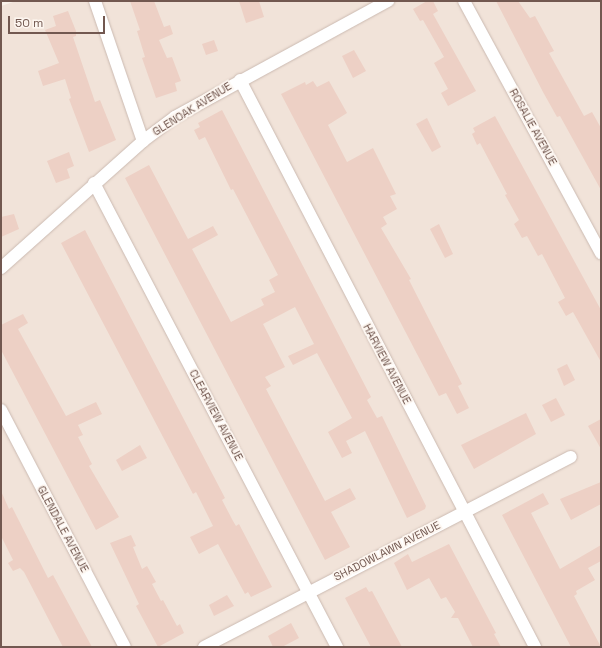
<!DOCTYPE html>
<style>
body{margin:0}
#map{position:relative;width:602px;height:648px;overflow:hidden;background:#faf2ea;font-family:"Space Grotesk",sans-serif}
div>[style]{position:absolute}
.residential>*{inset:0;background:#f1e3d9}
.building>*{inset:0;background:#edd0c5}
.roads{filter:drop-shadow(0 0 1px #cbbab1) drop-shadow(0 0 1px #cbbab1)}
.street>*{height:12px;margin:-6px;padding:0 6px;transform-origin:6px;border-radius:6px;background:#fff}
span{translate:-50% -50%;white-space:nowrap;text-align:center;line-height:1.15;-webkit-text-stroke:3.5px #fdf6f0;paint-order:stroke}
.street-label{font-size:11px;color:#725850}
.frame{position:absolute;inset:0;border:2px solid #725850;pointer-events:none}
.scale{position:absolute;left:8px;top:16px;width:97px;height:18px;box-sizing:border-box;border:2px solid #725850;border-top:0;padding-left:5px;font-size:12px;line-height:14px;white-space:nowrap;color:#725850;-webkit-text-stroke:3px #fdf6f0;paint-order:stroke}
</style>
<div id="map">
<div class="residential">
<i style="clip-path:polygon(16px 1px,601px 1px,601px 647px,1px 647px,1px 6px)"></i>
</div>
<div class="building">
<i style="clip-path:polygon(130px 1px,154px 1px,164px 27px,170px 25px,173px 34px,159px 40px,167px 58px,172px 57px,181px 81px,175px 83px,177px 91px,156px 98px,142px 58px,145px 57px,137px 31px,140px 30px)"></i>
<i style="clip-path:polygon(239px 1px,259px 1px,264px 17px,246px 23px)"></i>
<i style="clip-path:polygon(427px 1px,433px 1px,438px 11px,433px 14px,476px 91px,448px 106px,441px 93px,448px 89px,434px 63px,444px 57px,423px 20px,420px 21px,413px 9px)"></i>
<i style="clip-path:polygon(496px 1px,518px 1px,530px 18px,535px 16px,554px 51px,549px 53px,584px 116px,592px 112px,601px 128px,601px 190px,560px 116px,557px 117px,543px 92px)"></i>
<i style="clip-path:polygon(68px 11px,76px 31px,76px 36px,73px 37px,95px 102px,100px 100px,116px 140px,89px 152px,69px 99px,71px 98px,65px 79px,43px 86px,38px 71px,59px 63px,45px 30px,56px 26px,53px 16px)"></i>
<i style="clip-path:polygon(214px 40px,218px 51px,206px 55px,202px 44px)"></i>
<i style="clip-path:polygon(354px 50px,366px 71px,353px 78px,342px 56px)"></i>
<i style="clip-path:polygon(313px 81px,317px 87px,329px 81px,347px 113px,328px 125px,347px 162px,373px 148px,396px 194px,390px 196px,397px 209px,383px 217px,387px 224px,381px 228px,411px 279px,409px 280px,462px 384px,458px 386px,469px 408px,457px 414px,446px 393px,439px 396px,281px 94px,305px 82px,306px 85px)"></i>
<i style="clip-path:polygon(222px 110px,371px 397px,367px 400px,377px 418px,382px 416px,426px 506px,425px 509px,407px 518px,365px 431px,346px 441px,352px 453px,342px 458px,328px 432px,352px 418px,317px 353px,293px 365px,288px 356px,314px 344px,295px 307px,263px 324px,285px 367px,265px 377px,271px 386px,266px 389px,325px 501px,350px 488px,356px 499px,331px 512px,350px 547px,325px 560px,125px 178px,149px 165px,188px 239px,213px 226px,218px 235px,192px 249px,231px 322px,264px 305px,261px 299px,275px 292px,269px 280px,278px 275px,233px 189px,231px 190px,205px 137px,199px 140px,194px 130px,200px 127px,198px 123px)"></i>
<i style="clip-path:polygon(495px 116px,601px 310px,601px 362px,573px 312px,566px 316px,558px 302px,565px 298px,542px 254px,538px 256px,527px 236px,522px 238px,514px 224px,519px 220px,505px 195px,507px 194px,480px 143px,477px 145px,472px 134px,475px 132px,473px 128px)"></i>
<i style="clip-path:polygon(427px 118px,441px 147px,432px 152px,416px 124px)"></i>
<i style="clip-path:polygon(69px 152px,74px 166px,67px 169px,70px 178px,56px 183px,47px 161px)"></i>
<i style="clip-path:polygon(14px 214px,19px 229px,1px 237px,1px 217px)"></i>
<i style="clip-path:polygon(439px 224px,453px 254px,445px 258px,430px 229px)"></i>
<i style="clip-path:polygon(85px 230px,225px 498px,222px 500px,233px 521px,236px 526px,239px 524px,272px 587px,251px 597px,248px 592px,245px 594px,218px 544px,199px 554px,190px 537px,213px 526px,196px 492px,193px 494px,61px 243px)"></i>
<i style="clip-path:polygon(23px 314px,28px 323px,18px 329px,66px 416px,96px 402px,102px 414px,78px 425px,83px 435px,78px 437px,92px 464px,89px 466px,119px 517px,96px 530px,1px 350px,1px 325px)"></i>
<i style="clip-path:polygon(567px 364px,575px 380px,564px 386px,557px 369px)"></i>
<i style="clip-path:polygon(556px 398px,565px 415px,551px 422px,542px 405px)"></i>
<i style="clip-path:polygon(526px 413px,536px 434px,474px 469px,461px 445px)"></i>
<i style="clip-path:polygon(601px 419px,601px 449px,588px 426px)"></i>
<i style="clip-path:polygon(140px 445px,147px 458px,122px 471px,116px 460px)"></i>
<i style="clip-path:polygon(601px 482px,601px 504px,571px 520px,560px 499px)"></i>
<i style="clip-path:polygon(1px 491px,9px 509px,12px 507px,48px 578px,53px 575px,92px 647px,63px 647px,24px 572px,20px 568px,13px 571px,8px 563px,13px 560px,1px 536px)"></i>
<i style="clip-path:polygon(543px 493px,549px 504px,531px 513px,560px 569px,601px 545px,601px 561px,588px 568px,595px 580px,576px 591px,577px 594px,574px 596px,601px 647px,571px 647px,502px 515px)"></i>
<i style="clip-path:polygon(131px 535px,136px 546px,133px 547px,142px 569px,147px 566px,156px 582px,152px 584px,161px 601px,163px 600px,177px 626px,180px 624px,184px 633px,158px 647px,136px 606px,139px 604px,110px 543px)"></i>
<i style="clip-path:polygon(449px 544px,496px 633px,494px 634px,501px 647px,473px 647px,458px 618px,451px 618px,455px 612px,446px 597px,441px 599px,429px 578px,407px 590px,394px 563px,408px 554px,412px 562px)"></i>
<i style="clip-path:polygon(366px 587px,369px 592px,372px 591px,402px 647px,371px 647px,345px 598px)"></i>
<i style="clip-path:polygon(227px 595px,234px 606px,214px 616px,209px 605px)"></i>
<i style="clip-path:polygon(291px 623px,299px 638px,282px 647px,273px 647px,268px 636px)"></i>
</div>
<div class="roads">
<div class="street">
<i style="left:95px;top:1px;width:148px;rotate:71.1deg"></i>
<i style="left:464px;top:1px;width:287px;rotate:61.5deg"></i>
<i style="left:240px;top:80px;width:639px;rotate:62.51deg"></i>
<i style="left:94px;top:183px;width:524px;rotate:62.36deg"></i>
<i style="left:1px;top:268px;width:191px;rotate:-41.8deg"></i>
<i style="left:143px;top:141px;width:40px;rotate:-37deg"></i>
<i style="left:175px;top:117px;width:243px;rotate:-28.6deg"></i>
<i style="left:1px;top:410px;width:267px;rotate:62.4deg"></i>
<i style="left:204px;top:647px;width:413px;rotate:-27.4deg"></i>
</div>
</div>
<div class="street-label">
<span style="left:192px;top:109px;rotate:-32deg">GLENOAK AVENUE</span>
<span style="left:533px;top:127px;rotate:61deg">ROSALIE AVENUE</span>
<span style="left:387px;top:364px;rotate:62deg">HARVIEW AVENUE</span>
<span style="left:216px;top:415px;rotate:62deg">CLEARVIEW AVENUE</span>
<span style="left:63px;top:529px;rotate:62deg">GLENDALE AVENUE</span>
<span style="left:387px;top:551px;rotate:-27deg">SHADOWLAWN AVENUE</span>
</div>
<div class="frame"></div>
<div class="scale">50 m</div>
</div>
